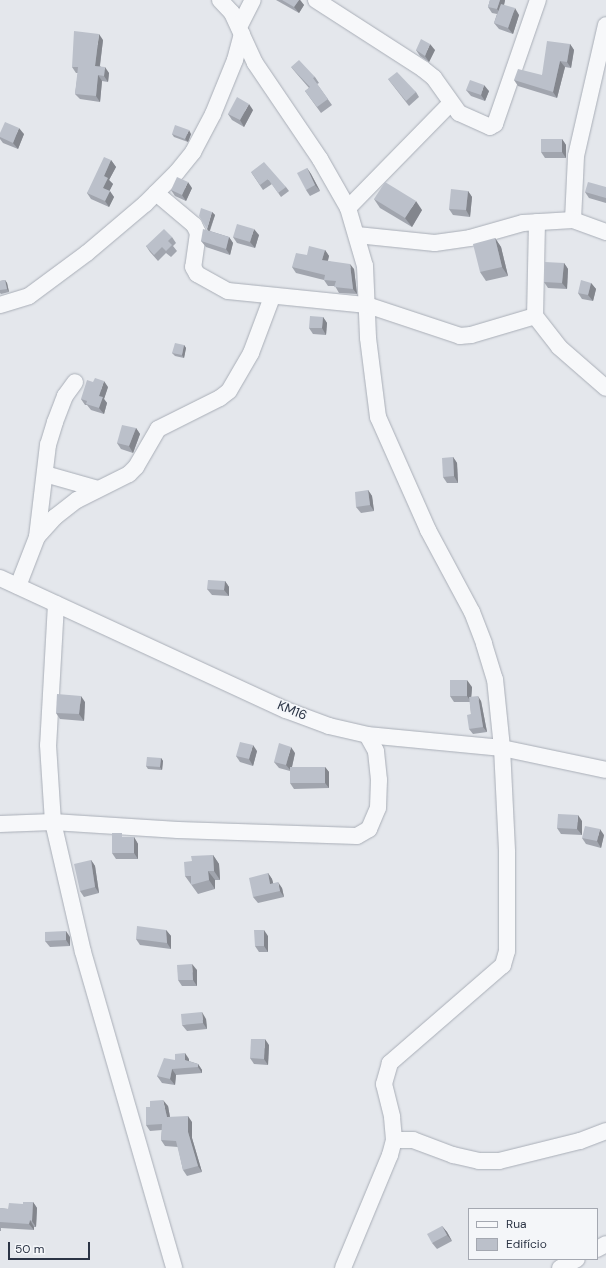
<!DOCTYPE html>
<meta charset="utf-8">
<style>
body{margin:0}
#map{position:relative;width:606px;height:1268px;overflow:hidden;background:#e4e7ec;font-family:"DM Sans",sans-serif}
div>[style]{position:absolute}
.roads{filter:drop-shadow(0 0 1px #a9aeb7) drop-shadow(0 0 1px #a9aeb7)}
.minor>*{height:16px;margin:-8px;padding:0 8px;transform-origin:8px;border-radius:8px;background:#f7f8fa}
.wall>*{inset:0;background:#a1a5ae}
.shaded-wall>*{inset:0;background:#83868d}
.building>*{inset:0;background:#bbc0ca}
span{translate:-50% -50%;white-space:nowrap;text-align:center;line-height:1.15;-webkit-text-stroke:3px #f4f6f9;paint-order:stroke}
.street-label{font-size:13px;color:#2b3445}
.legend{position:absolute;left:468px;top:1208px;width:130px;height:52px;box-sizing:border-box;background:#f4f6f9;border:1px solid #a4a8b1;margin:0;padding:5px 7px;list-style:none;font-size:12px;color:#2b3445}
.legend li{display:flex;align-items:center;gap:8px;height:20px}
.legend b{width:20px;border:1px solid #a4a8b1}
.scale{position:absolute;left:8px;top:1242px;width:82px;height:18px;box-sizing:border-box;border:2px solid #2b3445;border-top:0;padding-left:5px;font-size:12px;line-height:14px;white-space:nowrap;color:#2b3445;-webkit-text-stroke:3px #f4f6f9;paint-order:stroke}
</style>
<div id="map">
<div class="roads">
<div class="minor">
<i style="left:220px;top:0;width:18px;rotate:47deg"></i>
<i style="left:232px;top:13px;width:55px;rotate:65.3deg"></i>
<i style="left:255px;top:63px;width:116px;rotate:55.9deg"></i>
<i style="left:320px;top:159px;width:56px;rotate:60.3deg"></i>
<i style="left:348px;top:208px;width:60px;rotate:73.7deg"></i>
<i style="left:365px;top:266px;width:72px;rotate:87.6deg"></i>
<i style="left:368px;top:338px;width:80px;rotate:82.8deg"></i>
<i style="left:378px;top:417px;width:124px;rotate:66.1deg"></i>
<i style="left:428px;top:530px;width:93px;rotate:61.8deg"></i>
<i style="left:472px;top:612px;width:34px;rotate:69deg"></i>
<i style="left:484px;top:644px;width:37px;rotate:73deg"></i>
<i style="left:495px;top:679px;width:69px;rotate:84.2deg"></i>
<i style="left:502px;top:748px;width:104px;rotate:87.2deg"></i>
<i style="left:507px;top:852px;width:99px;rotate:90deg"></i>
<i style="left:507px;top:951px;width:15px;rotate:106deg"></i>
<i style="left:503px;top:965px;width:150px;rotate:139.1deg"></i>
<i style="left:390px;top:1063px;width:22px;rotate:106deg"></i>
<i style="left:384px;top:1084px;width:34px;rotate:76deg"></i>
<i style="left:392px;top:1117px;width:23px;rotate:85deg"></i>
<i style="left:394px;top:1140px;width:16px;rotate:105deg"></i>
<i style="left:390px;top:1155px;width:122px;rotate:112.6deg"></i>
<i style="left:316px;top:0;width:127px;rotate:32.8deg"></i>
<i style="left:423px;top:69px;width:14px;rotate:39deg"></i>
<i style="left:434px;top:78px;width:43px;rotate:54.5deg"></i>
<i style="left:459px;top:113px;width:34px;rotate:24deg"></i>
<i style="left:490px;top:127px;width:6px;rotate:-31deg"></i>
<i style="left:495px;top:124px;width:131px;rotate:-70.9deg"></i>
<i style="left:239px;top:27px;width:30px;rotate:-63deg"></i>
<i style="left:156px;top:193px;width:50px;rotate:40.1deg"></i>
<i style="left:194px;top:225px;width:9px;rotate:63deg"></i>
<i style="left:198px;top:233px;width:34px;rotate:98deg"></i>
<i style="left:193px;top:267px;width:8px;rotate:60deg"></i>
<i style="left:197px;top:274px;width:35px;rotate:29deg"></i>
<i style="left:228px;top:291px;width:140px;rotate:5.8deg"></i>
<i style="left:367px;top:305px;width:98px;rotate:18.4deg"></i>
<i style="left:460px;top:336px;width:11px;rotate:-5deg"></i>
<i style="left:471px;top:335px;width:67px;rotate:-16.5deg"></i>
<i style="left:348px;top:208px;width:147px;rotate:-45.6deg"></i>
<i style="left:573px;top:220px;width:64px;rotate:-87.3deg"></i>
<i style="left:576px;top:156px;width:134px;rotate:-77.1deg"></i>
<i style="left:537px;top:222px;width:94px;rotate:91.2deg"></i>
<i style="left:535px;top:316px;width:39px;rotate:52deg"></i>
<i style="left:559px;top:347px;width:62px;rotate:41.1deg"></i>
<i style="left:357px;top:235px;width:78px;rotate:5.9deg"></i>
<i style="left:435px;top:243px;width:35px;rotate:-8deg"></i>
<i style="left:470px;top:238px;width:55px;rotate:-15.8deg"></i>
<i style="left:523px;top:223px;width:50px;rotate:-3.4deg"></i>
<i style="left:573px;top:220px;width:35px;rotate:20deg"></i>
<i style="left:0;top:305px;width:30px;rotate:-17deg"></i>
<i style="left:29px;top:296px;width:72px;rotate:-36.6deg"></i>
<i style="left:87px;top:253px;width:76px;rotate:-40.2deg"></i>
<i style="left:145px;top:204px;width:45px;rotate:-45deg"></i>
<i style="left:177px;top:172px;width:26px;rotate:-51deg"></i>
<i style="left:193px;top:152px;width:43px;rotate:-62.2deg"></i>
<i style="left:213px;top:114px;width:58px;rotate:-67.8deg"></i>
<i style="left:235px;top:60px;width:27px;rotate:-75deg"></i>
<i style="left:45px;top:474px;width:55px;rotate:15.8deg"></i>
<i style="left:37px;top:537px;width:27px;rotate:-48deg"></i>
<i style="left:55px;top:517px;width:28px;rotate:-38deg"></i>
<i style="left:77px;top:500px;width:58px;rotate:-26.6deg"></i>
<i style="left:129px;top:474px;width:10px;rotate:-45deg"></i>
<i style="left:136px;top:467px;width:44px;rotate:-59.9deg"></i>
<i style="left:158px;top:429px;width:69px;rotate:-26.6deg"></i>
<i style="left:220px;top:398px;width:11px;rotate:-38deg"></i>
<i style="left:229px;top:391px;width:44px;rotate:-59.9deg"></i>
<i style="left:251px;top:353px;width:60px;rotate:-69.4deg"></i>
<i style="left:0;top:578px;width:315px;rotate:24.8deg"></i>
<i style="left:286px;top:710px;width:46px;rotate:20.4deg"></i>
<i style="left:329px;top:726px;width:39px;rotate:13deg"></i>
<i style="left:367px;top:735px;width:136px;rotate:5.5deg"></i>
<i style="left:502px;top:748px;width:106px;rotate:11.9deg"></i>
<i style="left:18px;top:586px;width:53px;rotate:-68.8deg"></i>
<i style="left:37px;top:537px;width:93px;rotate:-83.2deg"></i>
<i style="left:48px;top:445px;width:24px;rotate:-73deg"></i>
<i style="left:55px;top:422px;width:28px;rotate:-69deg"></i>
<i style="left:65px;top:396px;width:17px;rotate:-54deg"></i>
<i style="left:56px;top:604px;width:141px;rotate:93.2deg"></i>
<i style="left:48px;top:745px;width:77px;rotate:86.3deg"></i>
<i style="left:53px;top:822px;width:133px;rotate:77deg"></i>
<i style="left:83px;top:952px;width:329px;rotate:73.9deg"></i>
<i style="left:0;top:824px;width:53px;rotate:-2.2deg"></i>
<i style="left:53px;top:822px;width:125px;rotate:3.7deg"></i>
<i style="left:178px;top:830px;width:179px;rotate:1.9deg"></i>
<i style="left:357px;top:836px;width:14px;rotate:-30deg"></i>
<i style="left:369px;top:829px;width:23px;rotate:-67deg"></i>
<i style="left:378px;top:808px;width:28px;rotate:-88deg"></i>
<i style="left:379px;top:780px;width:29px;rotate:-96deg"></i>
<i style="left:376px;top:751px;width:18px;rotate:-119deg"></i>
<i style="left:394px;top:1140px;width:19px"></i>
<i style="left:413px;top:1140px;width:43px;rotate:20.6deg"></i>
<i style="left:453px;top:1155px;width:27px;rotate:13deg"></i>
<i style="left:479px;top:1161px;width:20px"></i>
<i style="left:499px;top:1161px;width:83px;rotate:-13.9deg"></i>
<i style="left:580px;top:1141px;width:28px;rotate:-21deg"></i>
<i style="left:597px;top:1249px;width:10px;rotate:-29deg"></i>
<i style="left:560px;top:1268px;width:19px;rotate:-28deg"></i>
</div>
</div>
<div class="wall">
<i style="clip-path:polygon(276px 0,300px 0,304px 5px,299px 13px)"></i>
<i style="clip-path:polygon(490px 0,505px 0,504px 5px,519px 15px,513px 34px,499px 29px,494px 23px,497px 14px,492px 13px,488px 7px)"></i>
<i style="clip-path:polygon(103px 40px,100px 66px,109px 73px,108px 82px,102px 81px,100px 102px,80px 99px,75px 94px,78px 73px,76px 73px,72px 67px)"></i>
<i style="clip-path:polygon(570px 44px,574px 50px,571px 68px,565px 67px,557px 98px,518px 86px,514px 80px,542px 75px)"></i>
<i style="clip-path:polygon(416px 50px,435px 50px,429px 62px,420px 56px)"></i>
<i style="clip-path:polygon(291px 67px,315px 77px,319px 83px,317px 84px,332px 105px,321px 113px,305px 91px,309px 88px,296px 73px)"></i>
<i style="clip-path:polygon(388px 79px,416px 92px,419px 97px,409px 106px)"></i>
<i style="clip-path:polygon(466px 90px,489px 91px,485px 101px,471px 96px)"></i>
<i style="clip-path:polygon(253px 110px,244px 127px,232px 120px,228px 114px)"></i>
<i style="clip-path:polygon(0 133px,24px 134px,18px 149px,3px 143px,0 139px)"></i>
<i style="clip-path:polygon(172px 134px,191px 134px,188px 142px,174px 137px)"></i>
<i style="clip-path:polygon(562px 139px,566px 145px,566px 158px,545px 158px,541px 152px)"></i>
<i style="clip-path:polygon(111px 160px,116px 167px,109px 180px,113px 184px,109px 191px,114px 197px,109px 207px,91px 199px,87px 193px)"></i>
<i style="clip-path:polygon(307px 168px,311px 174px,320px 191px,310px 196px,306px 190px)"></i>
<i style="clip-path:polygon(251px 172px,286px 187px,289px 191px,281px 197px,272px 184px,263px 190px)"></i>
<i style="clip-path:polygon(606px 187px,606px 203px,589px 198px,585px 192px)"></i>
<i style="clip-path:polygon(192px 188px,186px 201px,175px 196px,171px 190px)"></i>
<i style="clip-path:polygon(468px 191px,472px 197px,470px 217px,453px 215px,449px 209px)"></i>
<i style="clip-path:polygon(374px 199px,422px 210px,412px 227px,380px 208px)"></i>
<i style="clip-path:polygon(212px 212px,215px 215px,210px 231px,229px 237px,233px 243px,230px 255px,206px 247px,201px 241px,208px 230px)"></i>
<i style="clip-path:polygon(259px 235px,255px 248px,237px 243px,233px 237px)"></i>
<i style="clip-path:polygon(172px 237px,176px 243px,173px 246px,177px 251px,171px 257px,166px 253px,158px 261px,150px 252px,146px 246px)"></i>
<i style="clip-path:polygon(495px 238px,501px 247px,508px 276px,486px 281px,480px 272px)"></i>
<i style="clip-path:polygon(325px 250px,329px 256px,328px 261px,354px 269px,357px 294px,339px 293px,335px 286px,328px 286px,324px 280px,296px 273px,292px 267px,307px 255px)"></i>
<i style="clip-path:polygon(564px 263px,568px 269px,567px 289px,548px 288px,544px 282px)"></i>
<i style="clip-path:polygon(5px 280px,7px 283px,9px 292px,1px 294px,0 293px,0 281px)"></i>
<i style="clip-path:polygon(591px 283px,596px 289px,593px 301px,582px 299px,578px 293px)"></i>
<i style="clip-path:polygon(323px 317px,327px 323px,326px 335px,313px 334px,309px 328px)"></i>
<i style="clip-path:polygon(184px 345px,186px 348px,184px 358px,175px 356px,172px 353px)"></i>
<i style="clip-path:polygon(108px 387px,104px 399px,107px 403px,104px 414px,91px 410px,87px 405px,85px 405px,81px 399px)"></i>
<i style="clip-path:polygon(136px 428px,140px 434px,133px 453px,121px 449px,117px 443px)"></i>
<i style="clip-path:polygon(453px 457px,457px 463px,458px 483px,447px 483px,443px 477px)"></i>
<i style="clip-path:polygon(368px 490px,372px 496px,374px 511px,361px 513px,356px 507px)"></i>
<i style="clip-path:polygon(225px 581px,229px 587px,229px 596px,212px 595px,207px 589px)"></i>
<i style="clip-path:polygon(472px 687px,471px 697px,481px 701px,487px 732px,473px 734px,469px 729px,471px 714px,470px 702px,454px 702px,450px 696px)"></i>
<i style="clip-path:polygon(85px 702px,84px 721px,60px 719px,56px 713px)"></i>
<i style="clip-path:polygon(257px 751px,253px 766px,240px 762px,236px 756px)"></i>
<i style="clip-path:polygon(295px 753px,292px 767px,325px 767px,329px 772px,329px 788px,294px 789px,290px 783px,290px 771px,279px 768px,274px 762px)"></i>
<i style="clip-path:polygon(161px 758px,163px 761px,162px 770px,148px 769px,146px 766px)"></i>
<i style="clip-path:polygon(582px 821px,582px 835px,561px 834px,557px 828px)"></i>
<i style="clip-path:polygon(604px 835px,601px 848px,586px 844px,582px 838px)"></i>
<i style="clip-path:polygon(125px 837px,134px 837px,138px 844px,138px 859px,116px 859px,112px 853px)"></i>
<i style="clip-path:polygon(213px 855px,219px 864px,220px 880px,215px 880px,215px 889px,198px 894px,185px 876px,192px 861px)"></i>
<i style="clip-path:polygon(91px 860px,95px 866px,99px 893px,84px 897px,80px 891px)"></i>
<i style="clip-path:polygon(268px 873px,272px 879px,273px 883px,282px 888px,284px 897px,258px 903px,253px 897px)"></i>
<i style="clip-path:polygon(166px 930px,171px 936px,171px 949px,140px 945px,136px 939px)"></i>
<i style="clip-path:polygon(268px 936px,268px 952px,259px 952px,255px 946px)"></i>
<i style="clip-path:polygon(70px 937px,70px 946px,50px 947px,45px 941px)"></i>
<i style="clip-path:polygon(197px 970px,197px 986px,182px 986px,178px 980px)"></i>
<i style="clip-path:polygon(206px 1019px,207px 1029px,187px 1031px,182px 1025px)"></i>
<i style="clip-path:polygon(269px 1045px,268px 1065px,254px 1064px,250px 1058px)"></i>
<i style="clip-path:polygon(189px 1059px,189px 1061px,198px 1064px,202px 1070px,202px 1073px,176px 1075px,175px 1085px,162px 1083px,157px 1076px,175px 1060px)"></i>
<i style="clip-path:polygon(168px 1106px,170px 1117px,192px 1122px,192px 1138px,202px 1172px,187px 1176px,183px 1170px,178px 1147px,165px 1146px,161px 1140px,162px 1130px,150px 1131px,146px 1125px)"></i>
<i style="clip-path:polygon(33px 1202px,37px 1208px,36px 1227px,34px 1227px,34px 1230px,1px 1228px,1px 1231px,0 1231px,0 1208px,8px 1209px,23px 1204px)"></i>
<i style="clip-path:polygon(442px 1226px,447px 1232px,452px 1241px,437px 1249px,432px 1243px)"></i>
</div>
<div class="shaded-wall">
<i style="clip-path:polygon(299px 0,300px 0,304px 5px,299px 13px,294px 7px)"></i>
<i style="clip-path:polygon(500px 0,505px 0,502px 15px,497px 9px)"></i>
<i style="clip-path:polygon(515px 8px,519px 15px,513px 34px,508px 28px)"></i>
<i style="clip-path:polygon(99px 34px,103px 40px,99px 72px,95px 66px)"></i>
<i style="clip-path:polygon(430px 44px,435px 50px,429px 62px,425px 56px)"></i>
<i style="clip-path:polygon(570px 44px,574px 50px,571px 68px,567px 62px)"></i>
<i style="clip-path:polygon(560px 61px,565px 67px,557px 98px,553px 92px)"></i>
<i style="clip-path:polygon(105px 67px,109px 73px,108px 82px,104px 76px)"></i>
<i style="clip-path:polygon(98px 75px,102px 81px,100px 102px,96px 96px)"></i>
<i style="clip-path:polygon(484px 85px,489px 91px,485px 101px,481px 95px)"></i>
<i style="clip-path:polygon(249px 104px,253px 110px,244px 127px,240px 120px)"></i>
<i style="clip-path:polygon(19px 128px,24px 134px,18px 149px,13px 143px)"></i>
<i style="clip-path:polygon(189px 130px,191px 134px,188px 142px,185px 139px)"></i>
<i style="clip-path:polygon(562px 139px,566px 145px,566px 158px,562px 152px)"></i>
<i style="clip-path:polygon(111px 160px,116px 167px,109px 180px,113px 184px,108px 194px,103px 188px,104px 176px)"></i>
<i style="clip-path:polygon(307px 168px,311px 174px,320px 191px,315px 185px)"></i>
<i style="clip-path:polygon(188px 182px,192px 188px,186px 201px,182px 195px)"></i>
<i style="clip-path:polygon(110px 191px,114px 197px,109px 207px,105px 201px)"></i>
<i style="clip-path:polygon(468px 191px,472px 197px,470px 217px,466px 210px)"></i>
<i style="clip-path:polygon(416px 201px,422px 210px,412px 227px,405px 218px)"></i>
<i style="clip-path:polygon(212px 212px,215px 215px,209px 232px,207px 229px)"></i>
<i style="clip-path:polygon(254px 229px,259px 235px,255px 248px,250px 242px)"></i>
<i style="clip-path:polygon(229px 237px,233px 243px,230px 255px,226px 249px)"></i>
<i style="clip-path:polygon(495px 238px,501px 247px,508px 276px,502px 267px)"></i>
<i style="clip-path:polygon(325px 250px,329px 256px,326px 266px,322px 260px)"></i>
<i style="clip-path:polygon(564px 263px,568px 269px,567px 289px,562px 283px)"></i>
<i style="clip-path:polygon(350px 264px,354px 269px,357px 294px,353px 289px)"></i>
<i style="clip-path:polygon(5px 280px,7px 283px,9px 292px,7px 289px)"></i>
<i style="clip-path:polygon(591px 283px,596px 289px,593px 301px,588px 295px)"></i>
<i style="clip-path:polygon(323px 317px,327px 323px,326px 335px,322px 328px)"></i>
<i style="clip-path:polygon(184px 345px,186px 348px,184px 358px,182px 355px)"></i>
<i style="clip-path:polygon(104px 381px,108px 387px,104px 399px,107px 403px,104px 414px,99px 408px,99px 396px)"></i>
<i style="clip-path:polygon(136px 428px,140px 434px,133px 453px,129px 446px)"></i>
<i style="clip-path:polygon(453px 457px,457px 463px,458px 483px,454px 476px)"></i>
<i style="clip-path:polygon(368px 490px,372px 496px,374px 511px,370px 505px)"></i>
<i style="clip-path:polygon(225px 581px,229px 587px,229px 596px,224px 590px)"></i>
<i style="clip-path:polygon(467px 680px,472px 687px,471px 702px,467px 696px)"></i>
<i style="clip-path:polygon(81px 696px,85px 702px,84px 721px,79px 714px)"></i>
<i style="clip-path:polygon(478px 696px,481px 701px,487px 732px,483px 727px)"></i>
<i style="clip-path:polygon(253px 745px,257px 751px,253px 766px,249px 759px)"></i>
<i style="clip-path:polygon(291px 747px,295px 753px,291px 771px,286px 765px)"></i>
<i style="clip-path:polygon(161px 758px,163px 761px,162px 770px,160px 767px)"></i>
<i style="clip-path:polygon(325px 767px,329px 772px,329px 788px,325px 783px)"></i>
<i style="clip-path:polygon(578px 815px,582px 821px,582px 835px,577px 829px)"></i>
<i style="clip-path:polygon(600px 829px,604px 835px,601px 848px,597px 841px)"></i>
<i style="clip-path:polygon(134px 837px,138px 844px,138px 859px,134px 853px)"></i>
<i style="clip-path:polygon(213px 855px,219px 864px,220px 880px,214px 871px)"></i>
<i style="clip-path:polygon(91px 860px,95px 866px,99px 893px,95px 887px)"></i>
<i style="clip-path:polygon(208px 871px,215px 880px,215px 889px,209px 880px)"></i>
<i style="clip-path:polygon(268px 873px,272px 879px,275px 890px,270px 884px)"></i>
<i style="clip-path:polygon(278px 882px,282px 888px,284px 897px,280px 891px)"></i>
<i style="clip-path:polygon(166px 930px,171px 936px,171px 949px,167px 943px)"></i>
<i style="clip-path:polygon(264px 930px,268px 936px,268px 952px,264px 946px)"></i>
<i style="clip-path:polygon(66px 931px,70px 937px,70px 946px,66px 940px)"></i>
<i style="clip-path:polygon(192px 964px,197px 970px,197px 986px,193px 980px)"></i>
<i style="clip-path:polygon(202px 1012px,206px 1019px,207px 1029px,203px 1023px)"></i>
<i style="clip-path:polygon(265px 1039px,269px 1045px,268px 1065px,264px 1059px)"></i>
<i style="clip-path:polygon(185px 1053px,189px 1059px,189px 1066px,185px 1060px)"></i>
<i style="clip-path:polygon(198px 1064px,202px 1070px,202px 1073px,198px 1067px)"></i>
<i style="clip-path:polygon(172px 1069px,176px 1075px,175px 1085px,170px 1079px)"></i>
<i style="clip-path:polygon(163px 1100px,168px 1106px,171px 1123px,167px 1117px)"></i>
<i style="clip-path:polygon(188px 1116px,192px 1122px,192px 1138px,202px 1172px,198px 1166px,188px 1132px)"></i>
<i style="clip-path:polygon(33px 1202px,37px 1208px,36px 1227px,32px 1221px)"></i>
<i style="clip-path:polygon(30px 1220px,34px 1227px,34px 1230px,29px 1224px)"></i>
<i style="clip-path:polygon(442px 1226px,447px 1232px,452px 1241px,447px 1235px)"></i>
</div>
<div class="building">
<i style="clip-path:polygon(282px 0,299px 0,294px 7px)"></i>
<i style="clip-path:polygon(490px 0,500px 0,497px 9px,488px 7px)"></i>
<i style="clip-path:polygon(501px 4px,515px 8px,508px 28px,494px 23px)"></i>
<i style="clip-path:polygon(74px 31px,99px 34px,95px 66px,105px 67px,104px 76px,98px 75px,96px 96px,75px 94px,78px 67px,72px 67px)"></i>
<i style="clip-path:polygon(421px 39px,430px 44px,425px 56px,416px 50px)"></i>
<i style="clip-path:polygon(547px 41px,570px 44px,567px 62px,560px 61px,553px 92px,514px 80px,518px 69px,542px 75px)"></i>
<i style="clip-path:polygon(299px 60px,315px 77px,313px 78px,328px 99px,317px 107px,305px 91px,310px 87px,291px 67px)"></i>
<i style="clip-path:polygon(397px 72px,416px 92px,406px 101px,388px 79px)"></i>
<i style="clip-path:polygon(470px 80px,484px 85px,481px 95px,466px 90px)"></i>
<i style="clip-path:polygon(237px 97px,249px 104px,240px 120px,228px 114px)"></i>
<i style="clip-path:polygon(5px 122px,19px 128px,13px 143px,0 137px,0 133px)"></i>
<i style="clip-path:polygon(175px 125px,189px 130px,185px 139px,172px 134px)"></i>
<i style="clip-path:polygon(541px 139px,562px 139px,562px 152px,541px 152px)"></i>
<i style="clip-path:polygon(104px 157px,111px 160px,104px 176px,108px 178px,103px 188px,110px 191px,105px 201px,87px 193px)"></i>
<i style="clip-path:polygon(264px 162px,286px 187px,278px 193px,268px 179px,260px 185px,251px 172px)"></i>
<i style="clip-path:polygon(307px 168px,315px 185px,306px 190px,297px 173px)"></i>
<i style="clip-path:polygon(177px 177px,188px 182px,182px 195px,171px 190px)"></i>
<i style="clip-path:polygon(385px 182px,416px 201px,405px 218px,374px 199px)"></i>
<i style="clip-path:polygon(588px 182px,606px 187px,606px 198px,585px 192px)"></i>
<i style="clip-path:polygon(451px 189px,468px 191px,466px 210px,449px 209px)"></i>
<i style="clip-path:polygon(201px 208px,212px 212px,207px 229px,199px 216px)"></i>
<i style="clip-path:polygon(237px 224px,254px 229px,250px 242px,233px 237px)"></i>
<i style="clip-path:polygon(164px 229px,172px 237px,168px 241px,172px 245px,166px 251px,162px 247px,154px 255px,146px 246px)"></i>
<i style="clip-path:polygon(203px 229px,229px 237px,226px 249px,201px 241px)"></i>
<i style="clip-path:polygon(495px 238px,502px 267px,480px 272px,473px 244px)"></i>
<i style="clip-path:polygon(309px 246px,325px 250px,322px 260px,350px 264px,353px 289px,334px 287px,336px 281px,324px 280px,325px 275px,292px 267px,296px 253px,307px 255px)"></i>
<i style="clip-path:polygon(545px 262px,564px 263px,562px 283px,544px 282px)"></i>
<i style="clip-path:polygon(5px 280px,7px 289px,0 290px,0 281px)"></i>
<i style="clip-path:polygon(581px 280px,591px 283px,588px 295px,578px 293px)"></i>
<i style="clip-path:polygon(310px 316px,323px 317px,322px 328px,309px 328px)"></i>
<i style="clip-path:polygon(175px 343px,184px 345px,182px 355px,172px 353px)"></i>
<i style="clip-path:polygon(95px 378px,104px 381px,99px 396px,103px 397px,99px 408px,86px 404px,87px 401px,81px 399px,87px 380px,93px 382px)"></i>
<i style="clip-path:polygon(122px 425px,136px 428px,129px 446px,117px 443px)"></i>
<i style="clip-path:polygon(453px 457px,454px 476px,443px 477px,442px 458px)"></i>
<i style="clip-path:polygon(368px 490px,370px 505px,356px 507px,355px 492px)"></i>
<i style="clip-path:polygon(208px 580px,225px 581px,224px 590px,207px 589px)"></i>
<i style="clip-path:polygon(450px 680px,467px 680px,467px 696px,450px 696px)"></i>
<i style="clip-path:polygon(57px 694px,81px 696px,79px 714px,56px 713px)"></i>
<i style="clip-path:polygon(478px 696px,483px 727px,469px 729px,467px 715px,471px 714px,469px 697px)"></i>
<i style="clip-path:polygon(240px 742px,253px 745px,249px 759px,236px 756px)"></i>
<i style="clip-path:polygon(279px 743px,291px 747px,286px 765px,274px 762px)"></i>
<i style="clip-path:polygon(147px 757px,161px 758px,160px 767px,146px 766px)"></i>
<i style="clip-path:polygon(290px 767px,325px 767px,325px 783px,290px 783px)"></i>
<i style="clip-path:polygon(558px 814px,578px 815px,577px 829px,557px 828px)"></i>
<i style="clip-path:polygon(585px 826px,600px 829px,597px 841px,582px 838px)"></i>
<i style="clip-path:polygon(112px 833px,122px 833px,122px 837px,134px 837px,134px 853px,112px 853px)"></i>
<i style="clip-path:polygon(213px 855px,214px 871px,208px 871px,209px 880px,191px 885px,191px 876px,185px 876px,184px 862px,192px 861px,191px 856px)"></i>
<i style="clip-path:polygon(91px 860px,95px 887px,80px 891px,74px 864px)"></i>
<i style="clip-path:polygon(268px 873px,270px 884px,278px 882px,280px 891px,253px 897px,249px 878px)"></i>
<i style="clip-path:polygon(137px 926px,166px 930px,167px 943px,136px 939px)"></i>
<i style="clip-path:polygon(254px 930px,264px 930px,264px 946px,255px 946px)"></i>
<i style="clip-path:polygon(66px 931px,66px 940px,45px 941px,45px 932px)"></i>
<i style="clip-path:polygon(192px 964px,193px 980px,178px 980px,177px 965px)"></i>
<i style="clip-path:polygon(202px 1012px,203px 1023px,182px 1025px,181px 1014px)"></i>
<i style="clip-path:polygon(251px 1039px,265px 1039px,264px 1059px,250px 1058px)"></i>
<i style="clip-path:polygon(185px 1053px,185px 1060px,198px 1064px,198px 1067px,172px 1069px,170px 1079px,157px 1076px,164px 1058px,175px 1060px,175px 1054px)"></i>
<i style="clip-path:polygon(163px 1100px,167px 1117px,188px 1116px,188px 1132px,198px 1166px,183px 1170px,176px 1141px,161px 1140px,162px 1124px,146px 1125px,146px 1107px,150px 1107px,150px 1101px)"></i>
<i style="clip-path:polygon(23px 1202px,33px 1202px,32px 1221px,30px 1220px,29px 1224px,0 1222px,0 1208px,8px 1209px,9px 1203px,23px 1204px)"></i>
<i style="clip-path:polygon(442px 1226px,447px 1235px,432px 1243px,427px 1234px)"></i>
</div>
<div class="street-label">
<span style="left:292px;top:711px;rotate:22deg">KM16</span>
</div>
<ul class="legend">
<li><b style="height:5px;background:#f7f8fa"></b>Rua</li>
<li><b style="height:11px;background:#bbc0ca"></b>Edifício</li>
</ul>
<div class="scale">50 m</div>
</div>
